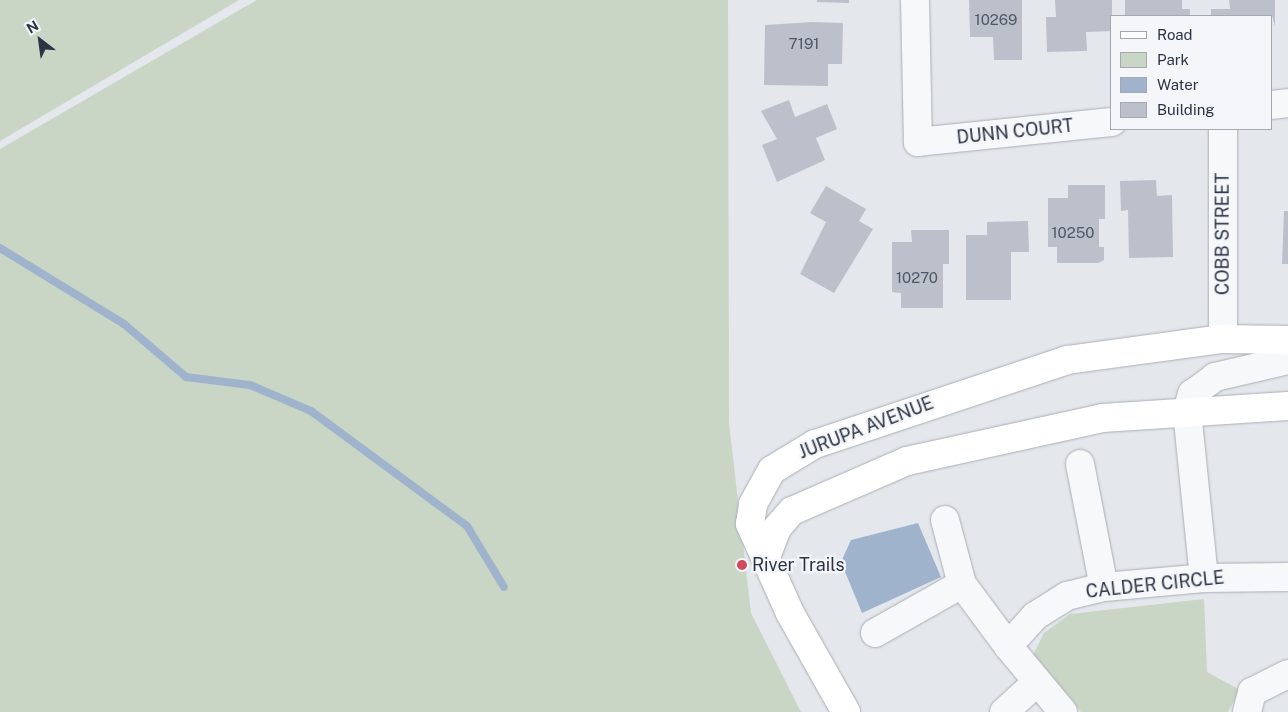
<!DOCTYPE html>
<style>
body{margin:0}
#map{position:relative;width:1288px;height:712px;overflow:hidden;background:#e4e7ec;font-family:"Public Sans",sans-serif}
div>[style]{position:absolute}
.green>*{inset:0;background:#c9d6c5}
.water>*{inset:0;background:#9fb4cc}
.stream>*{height:8px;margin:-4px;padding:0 4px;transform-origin:4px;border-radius:4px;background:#9fb4cc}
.building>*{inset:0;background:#bbc0ca}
.roads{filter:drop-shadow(0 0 1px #a9aeb7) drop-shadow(0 0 1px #a9aeb7)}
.minor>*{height:28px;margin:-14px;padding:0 14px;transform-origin:14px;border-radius:14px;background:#f7f8fa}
.tertiary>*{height:28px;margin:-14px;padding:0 14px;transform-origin:14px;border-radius:14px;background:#f7f8fa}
.secondary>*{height:28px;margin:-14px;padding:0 14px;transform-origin:14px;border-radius:14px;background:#fff}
.dots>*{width:14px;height:14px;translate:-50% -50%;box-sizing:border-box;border:2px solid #f4f6f9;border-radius:50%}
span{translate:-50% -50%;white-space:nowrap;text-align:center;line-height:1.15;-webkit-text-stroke:4.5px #f4f6f9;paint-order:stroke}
.number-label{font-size:15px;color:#4f5766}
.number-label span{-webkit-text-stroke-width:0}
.street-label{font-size:18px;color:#2b3445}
.poi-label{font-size:18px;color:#2b3445}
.left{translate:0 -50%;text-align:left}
.legend{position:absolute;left:1110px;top:15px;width:162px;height:115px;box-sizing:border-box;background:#f4f6f9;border:1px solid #a4a8b1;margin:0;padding:6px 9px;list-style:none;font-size:15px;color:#2b3445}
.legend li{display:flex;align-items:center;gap:10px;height:25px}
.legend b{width:25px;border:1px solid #a4a8b1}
.north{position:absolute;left:15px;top:15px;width:50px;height:50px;-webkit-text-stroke:4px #f4f6f9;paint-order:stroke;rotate:330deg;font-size:14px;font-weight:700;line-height:20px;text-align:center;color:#2b3445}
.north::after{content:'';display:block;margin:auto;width:18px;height:22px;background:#2b3445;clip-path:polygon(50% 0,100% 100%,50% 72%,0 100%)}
</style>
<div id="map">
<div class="green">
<i style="clip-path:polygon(0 0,239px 0,0 141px)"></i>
<i style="clip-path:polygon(257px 0,728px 0,729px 423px,751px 613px,801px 712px,0 712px,0 149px)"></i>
<i style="clip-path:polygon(1204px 599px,1207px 672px,1240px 690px,1228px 712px,1081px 712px,1033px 655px,1044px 633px,1070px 614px)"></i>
</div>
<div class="water">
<i style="clip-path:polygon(918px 523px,941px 577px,862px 613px,841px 562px,851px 540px)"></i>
</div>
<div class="stream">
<i style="left:0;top:248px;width:145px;rotate:31.5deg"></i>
<i style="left:124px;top:324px;width:82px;rotate:40.5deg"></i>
<i style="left:186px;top:377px;width:64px;rotate:7.1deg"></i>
<i style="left:250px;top:385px;width:66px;rotate:23.1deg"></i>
<i style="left:311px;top:411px;width:194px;rotate:36.4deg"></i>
<i style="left:467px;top:526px;width:71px;rotate:58.8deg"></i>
</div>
<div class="building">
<i style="clip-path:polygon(817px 0,849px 0,849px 3px,817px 2px)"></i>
<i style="clip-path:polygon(969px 0,1022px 0,1022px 60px,994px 60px,993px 37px,970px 37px)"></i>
<i style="clip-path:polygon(1055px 0,1112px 0,1112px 31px,1086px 32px,1087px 51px,1047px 52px,1046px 17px,1056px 17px)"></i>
<i style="clip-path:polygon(1125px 0,1182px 0,1182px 9px,1190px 9px,1190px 16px,1125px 16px)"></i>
<i style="clip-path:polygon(1229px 0,1275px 0,1275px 26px,1272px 16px,1211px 16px,1211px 9px,1230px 9px)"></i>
<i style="clip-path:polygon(812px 22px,843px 23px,842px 64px,828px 64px,828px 86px,764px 85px,765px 25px)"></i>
<i style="clip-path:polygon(789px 100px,795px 117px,827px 104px,837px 129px,816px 138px,825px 160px,777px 182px,762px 145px,777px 139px,761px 111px)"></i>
<i style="clip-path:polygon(1156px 180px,1157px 196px,1172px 195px,1173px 257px,1129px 258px,1128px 210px,1121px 211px,1120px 181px)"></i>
<i style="clip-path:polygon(1068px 185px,1105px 185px,1105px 219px,1099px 219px,1099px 247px,1104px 247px,1104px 260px,1098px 263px,1057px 263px,1057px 247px,1048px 247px,1048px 198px,1068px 198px)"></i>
<i style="clip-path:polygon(826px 186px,866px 209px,859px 221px,873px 229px,834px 293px,800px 274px,826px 222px,810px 213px)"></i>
<i style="clip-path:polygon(1284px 211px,1288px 211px,1288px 264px,1282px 264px)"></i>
<i style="clip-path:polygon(1028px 221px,1029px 252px,1011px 252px,1011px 300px,966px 300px,966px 235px,987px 235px,987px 222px)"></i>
<i style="clip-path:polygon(911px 230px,949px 230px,949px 264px,943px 264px,943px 308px,901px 308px,901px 293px,892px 292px,892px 242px,912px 242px)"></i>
</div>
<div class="roads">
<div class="minor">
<i style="left:915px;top:0;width:142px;rotate:88.8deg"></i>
<i style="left:918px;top:142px;width:195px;rotate:-5.9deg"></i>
<i style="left:1272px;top:105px;width:16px;rotate:-7deg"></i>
<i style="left:1223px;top:129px;width:210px;rotate:90deg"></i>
<i style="left:1187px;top:411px;width:168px;rotate:84.2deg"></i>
<i style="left:1080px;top:464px;width:125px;rotate:79deg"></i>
<i style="left:945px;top:520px;width:66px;rotate:75.1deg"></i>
<i style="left:962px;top:584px;width:77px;rotate:53.4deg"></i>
<i style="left:875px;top:633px;width:100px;rotate:-29.4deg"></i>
<i style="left:1004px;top:712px;width:43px;rotate:-42.2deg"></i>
<i style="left:1063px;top:712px;width:86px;rotate:-129.8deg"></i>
<i style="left:1008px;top:646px;width:40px;rotate:-48deg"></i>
<i style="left:1035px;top:616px;width:38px;rotate:-32deg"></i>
<i style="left:1067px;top:596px;width:38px;rotate:-14deg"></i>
<i style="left:1104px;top:587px;width:100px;rotate:-5.1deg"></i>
<i style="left:1204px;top:578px;width:84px;rotate:-0.7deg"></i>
<i style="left:1247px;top:712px;width:21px;rotate:-76deg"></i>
<i style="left:1252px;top:692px;width:40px;rotate:-26.6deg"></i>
</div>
<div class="tertiary">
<i style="left:1187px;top:411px;width:18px;rotate:-74deg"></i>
<i style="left:1192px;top:394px;width:29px;rotate:-36deg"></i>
<i style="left:1215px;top:377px;width:75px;rotate:-13.1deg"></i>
</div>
<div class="secondary">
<i style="left:766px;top:557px;width:31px;rotate:-69deg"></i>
<i style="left:777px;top:528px;width:23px;rotate:-49deg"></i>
<i style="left:792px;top:511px;width:125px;rotate:-23.5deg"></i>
<i style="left:907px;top:461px;width:200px;rotate:-12.4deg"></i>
<i style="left:1102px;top:418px;width:186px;rotate:-3.7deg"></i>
<i style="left:846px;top:712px;width:114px;rotate:-119.5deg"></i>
<i style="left:790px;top:613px;width:98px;rotate:-114.2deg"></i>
<i style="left:750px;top:524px;width:20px;rotate:-81deg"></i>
<i style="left:753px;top:504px;width:39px;rotate:-61deg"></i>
<i style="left:772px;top:470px;width:50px;rotate:-31.2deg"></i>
<i style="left:815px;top:444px;width:266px;rotate:-18.4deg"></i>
<i style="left:1067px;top:360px;width:157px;rotate:-7.7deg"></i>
<i style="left:1223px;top:339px;width:65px;rotate:0.9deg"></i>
</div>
</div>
<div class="dots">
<i style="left:742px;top:565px;background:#d1495b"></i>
</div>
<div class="number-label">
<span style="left:996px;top:20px">10269</span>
<span style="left:804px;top:44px">7191</span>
<span style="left:1073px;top:233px">10250</span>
<span style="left:917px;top:278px">10270</span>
</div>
<div class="street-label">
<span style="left:1015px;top:132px;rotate:-6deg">DUNN COURT</span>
<span style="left:1223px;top:234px;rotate:-90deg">COBB STREET</span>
<span style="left:866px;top:428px;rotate:-21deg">JURUPA AVENUE</span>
<span style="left:1155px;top:585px;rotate:-6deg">CALDER CIRCLE</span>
</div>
<div class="poi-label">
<span class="left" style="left:752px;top:565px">River Trails</span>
</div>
<ul class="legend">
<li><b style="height:6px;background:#fff"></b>Road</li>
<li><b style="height:14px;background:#c9d6c5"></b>Park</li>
<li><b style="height:14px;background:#9fb4cc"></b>Water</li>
<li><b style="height:14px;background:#bbc0ca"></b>Building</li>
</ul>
<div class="north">N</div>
</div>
